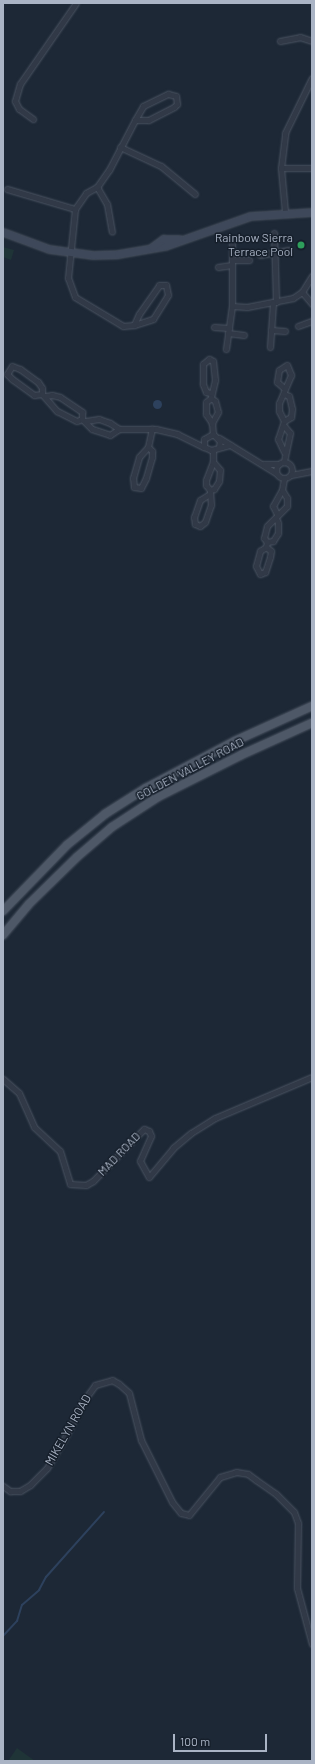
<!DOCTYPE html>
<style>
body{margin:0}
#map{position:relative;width:315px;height:1764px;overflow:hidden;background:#1d2836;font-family:Barlow,sans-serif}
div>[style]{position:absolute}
.green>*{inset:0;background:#1f3437}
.water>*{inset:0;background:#2d415d}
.round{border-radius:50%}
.stream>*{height:2px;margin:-1px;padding:0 1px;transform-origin:1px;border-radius:1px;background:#2d415d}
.roads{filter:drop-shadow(0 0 1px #4b5462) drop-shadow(0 0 1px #4b5462)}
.street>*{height:5px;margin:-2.5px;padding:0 2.5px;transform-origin:2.5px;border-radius:2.5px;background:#313947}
.street>.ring{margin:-2.5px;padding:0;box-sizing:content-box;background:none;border:5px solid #313947;border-radius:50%}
.secondary>*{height:7px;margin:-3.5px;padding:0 3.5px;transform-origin:3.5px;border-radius:3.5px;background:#3e485a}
.primary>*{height:8px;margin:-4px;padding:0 4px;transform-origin:4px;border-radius:4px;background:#4e5867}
.dots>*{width:11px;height:11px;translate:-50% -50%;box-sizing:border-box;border:2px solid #161f2b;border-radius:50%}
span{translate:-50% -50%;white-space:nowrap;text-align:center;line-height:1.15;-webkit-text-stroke:3px #161f2b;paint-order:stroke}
.poi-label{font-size:12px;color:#aab4c5}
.right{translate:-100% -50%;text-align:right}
.street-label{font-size:12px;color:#aab4c5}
.frame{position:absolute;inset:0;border:4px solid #aab4c5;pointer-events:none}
.scale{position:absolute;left:173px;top:1734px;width:94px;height:18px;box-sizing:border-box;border:2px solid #aab4c5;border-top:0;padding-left:5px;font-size:12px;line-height:14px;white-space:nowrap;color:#aab4c5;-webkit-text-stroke:3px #161f2b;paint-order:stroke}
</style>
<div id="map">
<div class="green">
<i style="clip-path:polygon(3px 247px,14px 250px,11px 260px,3px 257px)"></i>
<i style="clip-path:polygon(17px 1748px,35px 1761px,8px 1761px)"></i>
</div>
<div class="water">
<i class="round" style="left:296.5px;top:240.5px;width:9px;height:9px"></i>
<i class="round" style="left:152.5px;top:399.5px;width:9px;height:9px"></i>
</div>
<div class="stream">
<i style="left:3px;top:1636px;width:21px;rotate:-47deg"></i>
<i style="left:17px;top:1621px;width:17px;rotate:-73deg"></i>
<i style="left:22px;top:1605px;width:23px;rotate:-41deg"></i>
<i style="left:39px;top:1590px;width:15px;rotate:-62deg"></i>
<i style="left:46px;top:1577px;width:87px;rotate:-48.3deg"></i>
</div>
<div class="roads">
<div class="street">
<i style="left:280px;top:41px;width:20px;rotate:-11deg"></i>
<i style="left:300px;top:37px;width:13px;rotate:18deg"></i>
<i style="left:168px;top:94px;width:8px;rotate:14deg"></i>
<i style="left:176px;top:96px;width:8px;rotate:83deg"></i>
<i style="left:177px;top:104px;width:4px;rotate:135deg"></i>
<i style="left:174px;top:107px;width:29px;rotate:153deg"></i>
<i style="left:148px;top:120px;width:13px;rotate:180deg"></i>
<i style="left:135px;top:120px;width:16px;rotate:-60deg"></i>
<i style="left:143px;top:106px;width:28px;rotate:-26deg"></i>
<i style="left:33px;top:119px;width:17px;rotate:-144deg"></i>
<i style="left:19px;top:109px;width:9px;rotate:-117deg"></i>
<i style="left:15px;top:101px;width:18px;rotate:-74deg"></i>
<i style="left:20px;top:84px;width:98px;rotate:-55.3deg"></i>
<i style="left:120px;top:147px;width:45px;rotate:24.9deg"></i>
<i style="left:161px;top:166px;width:44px;rotate:39.5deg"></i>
<i style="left:281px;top:168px;width:31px"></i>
<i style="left:97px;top:187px;width:20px;rotate:60deg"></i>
<i style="left:107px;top:204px;width:28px;rotate:80deg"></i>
<i style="left:7px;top:189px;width:71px;rotate:16.4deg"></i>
<i style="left:285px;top:212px;width:44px;rotate:-95.2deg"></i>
<i style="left:281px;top:168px;width:35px;rotate:-83deg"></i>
<i style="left:285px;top:133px;width:61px;rotate:-63.9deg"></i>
<i style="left:274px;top:233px;width:69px;rotate:88.3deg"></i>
<i style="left:260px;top:255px;width:29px;rotate:-10deg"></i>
<i style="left:232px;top:260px;width:17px"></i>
<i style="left:218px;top:267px;width:14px;rotate:-8deg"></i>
<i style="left:159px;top:285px;width:7px"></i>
<i style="left:166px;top:285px;width:10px;rotate:79deg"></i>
<i style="left:168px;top:295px;width:28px;rotate:122deg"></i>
<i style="left:153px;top:319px;width:20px;rotate:162deg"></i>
<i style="left:134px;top:325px;width:12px;rotate:-66deg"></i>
<i style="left:139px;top:314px;width:35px;rotate:-55deg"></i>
<i style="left:302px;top:292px;width:16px;rotate:50deg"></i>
<i style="left:232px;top:306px;width:15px;rotate:4deg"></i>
<i style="left:247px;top:307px;width:47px;rotate:-11.1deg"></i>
<i style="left:293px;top:298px;width:11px;rotate:-34deg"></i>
<i style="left:302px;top:292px;width:19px;rotate:-58deg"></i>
<i style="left:134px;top:325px;width:11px;rotate:175deg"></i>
<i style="left:123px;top:326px;width:56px;rotate:-148.9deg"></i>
<i style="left:75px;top:297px;width:20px;rotate:-110deg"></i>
<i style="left:68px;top:278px;width:69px;rotate:-84.2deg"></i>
<i style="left:75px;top:209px;width:19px;rotate:-55deg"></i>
<i style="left:86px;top:193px;width:13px;rotate:-29deg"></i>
<i style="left:97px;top:187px;width:21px;rotate:-55deg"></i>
<i style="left:109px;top:170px;width:56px;rotate:-62.5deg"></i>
<i style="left:298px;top:326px;width:15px;rotate:-20deg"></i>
<i style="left:214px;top:327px;width:15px;rotate:4deg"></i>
<i style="left:271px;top:330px;width:14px;rotate:4deg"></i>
<i style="left:228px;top:333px;width:16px;rotate:7deg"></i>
<i style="left:270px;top:347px;width:44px;rotate:-86.1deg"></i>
<i style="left:226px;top:349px;width:43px;rotate:-82.1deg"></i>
<i style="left:232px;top:306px;width:63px;rotate:-90deg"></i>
<i style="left:12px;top:366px;width:9px;rotate:21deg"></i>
<i style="left:20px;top:369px;width:22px;rotate:36deg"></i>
<i style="left:38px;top:382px;width:7px;rotate:56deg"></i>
<i style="left:42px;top:388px;width:6px;rotate:90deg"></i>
<i style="left:42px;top:394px;width:8px;rotate:173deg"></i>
<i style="left:34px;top:395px;width:27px;rotate:-144deg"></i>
<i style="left:12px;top:379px;width:7px;rotate:-135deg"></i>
<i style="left:7px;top:374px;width:9px;rotate:-58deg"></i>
<i style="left:284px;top:388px;width:9px;rotate:-139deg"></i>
<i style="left:277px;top:382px;width:12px;rotate:-81deg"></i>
<i style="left:279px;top:370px;width:9px;rotate:-32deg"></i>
<i style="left:287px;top:365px;width:11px;rotate:68deg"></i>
<i style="left:291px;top:375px;width:30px;rotate:113deg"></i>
<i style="left:279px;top:403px;width:8px;rotate:90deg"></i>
<i style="left:279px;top:411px;width:11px;rotate:63deg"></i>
<i style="left:284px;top:421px;width:19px;rotate:108deg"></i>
<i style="left:278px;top:439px;width:14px;rotate:65deg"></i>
<i style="left:210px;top:393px;width:4px;rotate:-166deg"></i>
<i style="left:206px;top:392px;width:9px;rotate:-111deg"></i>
<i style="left:203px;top:384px;width:20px;rotate:-90deg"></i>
<i style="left:203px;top:364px;width:8px;rotate:-40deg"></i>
<i style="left:209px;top:359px;width:4px;rotate:27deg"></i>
<i style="left:213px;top:361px;width:19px;rotate:84deg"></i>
<i style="left:215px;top:380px;width:18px;rotate:103deg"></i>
<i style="left:42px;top:394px;width:23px;rotate:49deg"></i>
<i style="left:57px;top:411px;width:22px;rotate:27deg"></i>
<i style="left:77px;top:421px;width:5px;rotate:-22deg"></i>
<i style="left:284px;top:394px;width:5px;rotate:22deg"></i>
<i style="left:289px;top:396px;width:13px;rotate:77deg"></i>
<i style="left:292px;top:409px;width:8px;rotate:97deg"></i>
<i style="left:291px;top:417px;width:8px;rotate:150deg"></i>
<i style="left:46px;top:396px;width:6px;rotate:-9deg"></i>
<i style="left:52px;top:395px;width:8px;rotate:14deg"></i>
<i style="left:60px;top:397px;width:27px;rotate:34deg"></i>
<i style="left:82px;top:412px;width:7px;rotate:90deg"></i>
<i style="left:211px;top:398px;width:5px;rotate:37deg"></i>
<i style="left:215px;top:401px;width:11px;rotate:75deg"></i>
<i style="left:218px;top:412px;width:13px;rotate:119deg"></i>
<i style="left:212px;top:423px;width:11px;rotate:85deg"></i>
<i style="left:211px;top:398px;width:6px;rotate:141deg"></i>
<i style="left:206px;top:402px;width:12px;rotate:90deg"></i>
<i style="left:206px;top:414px;width:11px;rotate:56deg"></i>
<i style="left:82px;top:419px;width:14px;rotate:45deg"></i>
<i style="left:92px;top:429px;width:19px;rotate:18deg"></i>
<i style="left:110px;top:435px;width:11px;rotate:-34deg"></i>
<i style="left:119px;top:429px;width:37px"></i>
<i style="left:156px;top:429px;width:22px;rotate:13deg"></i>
<i style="left:177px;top:434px;width:30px;rotate:26deg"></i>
<i style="left:86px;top:421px;width:13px;rotate:-9deg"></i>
<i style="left:99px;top:419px;width:12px;rotate:20deg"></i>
<i style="left:110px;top:423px;width:11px;rotate:34deg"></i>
<i style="left:284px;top:426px;width:9px;rotate:49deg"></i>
<i style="left:290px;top:433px;width:30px;rotate:102deg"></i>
<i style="left:219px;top:438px;width:67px;rotate:31.6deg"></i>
<i style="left:148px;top:447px;width:6px;rotate:45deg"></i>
<i style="left:152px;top:451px;width:6px;rotate:90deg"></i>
<i style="left:152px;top:457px;width:22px;rotate:106deg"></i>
<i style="left:146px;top:478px;width:11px;rotate:117deg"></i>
<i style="left:141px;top:488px;width:7px;rotate:-172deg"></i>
<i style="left:134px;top:487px;width:9px;rotate:-96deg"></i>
<i style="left:133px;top:478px;width:22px;rotate:-74deg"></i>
<i style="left:139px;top:457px;width:13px;rotate:-48deg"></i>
<i style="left:148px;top:447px;width:19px;rotate:-78deg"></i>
<i style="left:219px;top:447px;width:6px;rotate:-81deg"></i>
<i style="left:220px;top:441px;width:10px;rotate:-135deg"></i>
<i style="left:213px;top:434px;width:10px;rotate:151deg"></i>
<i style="left:204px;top:439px;width:8px;rotate:90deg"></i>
<i style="left:204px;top:447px;width:8px;rotate:23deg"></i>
<i style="left:211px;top:450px;width:20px;rotate:-15deg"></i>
<i class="ring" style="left:276px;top:462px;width:11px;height:11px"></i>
<i style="left:264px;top:464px;width:15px"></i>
<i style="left:291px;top:475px;width:21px;rotate:-11deg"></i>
<i style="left:210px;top:490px;width:6px;rotate:-129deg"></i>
<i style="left:206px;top:485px;width:5px;rotate:-90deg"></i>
<i style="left:206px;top:480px;width:19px;rotate:-69deg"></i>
<i style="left:213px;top:462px;width:12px;rotate:-90deg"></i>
<i style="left:208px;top:495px;width:9px;rotate:148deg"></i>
<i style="left:200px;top:500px;width:18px;rotate:109deg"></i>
<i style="left:194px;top:517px;width:7px;rotate:82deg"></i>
<i style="left:195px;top:524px;width:5px;rotate:22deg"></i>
<i style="left:200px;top:526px;width:6px;rotate:-39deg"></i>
<i style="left:205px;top:522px;width:18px;rotate:-71deg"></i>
<i style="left:211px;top:505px;width:15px;rotate:-94deg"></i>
<i style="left:210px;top:490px;width:4px;rotate:-14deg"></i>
<i style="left:214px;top:489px;width:9px;rotate:-58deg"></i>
<i style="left:219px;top:481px;width:11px;rotate:-85deg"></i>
<i style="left:220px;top:470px;width:11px;rotate:-131deg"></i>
<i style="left:277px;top:514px;width:9px;rotate:-117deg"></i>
<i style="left:273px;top:506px;width:18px;rotate:-61deg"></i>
<i style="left:282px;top:490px;width:11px;rotate:-80deg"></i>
<i style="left:267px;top:542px;width:6px;rotate:-9deg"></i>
<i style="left:273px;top:541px;width:9px;rotate:-58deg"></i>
<i style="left:278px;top:533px;width:10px;rotate:-90deg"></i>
<i style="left:278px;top:523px;width:5px;rotate:-112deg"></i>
<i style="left:266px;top:547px;width:6px;rotate:39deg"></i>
<i style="left:271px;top:551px;width:6px;rotate:99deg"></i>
<i style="left:270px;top:557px;width:16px;rotate:108deg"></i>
<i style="left:265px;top:572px;width:5px;rotate:158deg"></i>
<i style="left:260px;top:574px;width:9px;rotate:-117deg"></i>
<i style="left:256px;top:566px;width:16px;rotate:-75deg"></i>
<i style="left:260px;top:551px;width:7px;rotate:-34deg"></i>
<i style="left:266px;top:547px;width:5px;rotate:-79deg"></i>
<i style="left:267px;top:542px;width:5px;rotate:-127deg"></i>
<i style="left:264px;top:538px;width:12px;rotate:-76deg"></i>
<i style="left:267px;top:526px;width:28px;rotate:-45deg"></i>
<i style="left:287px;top:506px;width:8px;rotate:-90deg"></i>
<i style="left:287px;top:498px;width:9px;rotate:-122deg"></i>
<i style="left:3px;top:1079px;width:21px;rotate:41deg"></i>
<i style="left:19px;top:1093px;width:37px;rotate:66deg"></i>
<i style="left:34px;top:1127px;width:35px;rotate:43deg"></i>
<i style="left:60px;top:1151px;width:34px;rotate:73deg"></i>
<i style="left:70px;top:1184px;width:16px;rotate:4deg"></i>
<i style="left:86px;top:1185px;width:8px;rotate:-30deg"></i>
<i style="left:93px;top:1181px;width:73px;rotate:-45.6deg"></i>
<i style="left:144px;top:1129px;width:5px;rotate:22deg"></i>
<i style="left:149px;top:1131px;width:5px;rotate:68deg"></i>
<i style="left:151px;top:1136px;width:27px;rotate:114deg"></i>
<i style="left:140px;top:1161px;width:18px;rotate:61deg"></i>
<i style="left:149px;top:1177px;width:38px;rotate:-50deg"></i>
<i style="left:173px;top:1148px;width:23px;rotate:-40deg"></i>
<i style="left:191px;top:1133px;width:28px;rotate:-32deg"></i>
<i style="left:215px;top:1118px;width:105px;rotate:-22.9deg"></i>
<i style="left:3px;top:1486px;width:9px;rotate:36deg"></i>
<i style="left:10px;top:1491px;width:10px"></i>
<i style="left:20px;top:1491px;width:12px;rotate:-31deg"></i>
<i style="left:30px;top:1485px;width:24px;rotate:-45deg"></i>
<i style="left:47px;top:1468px;width:42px;rotate:-59.7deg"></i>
<i style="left:68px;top:1432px;width:32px;rotate:-64deg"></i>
<i style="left:82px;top:1403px;width:22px;rotate:-54deg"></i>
<i style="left:95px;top:1385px;width:18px;rotate:-16deg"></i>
<i style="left:112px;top:1380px;width:8px;rotate:30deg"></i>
<i style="left:119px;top:1384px;width:13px;rotate:42deg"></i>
<i style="left:129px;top:1393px;width:49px;rotate:75.7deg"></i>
<i style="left:141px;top:1440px;width:69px;rotate:63.4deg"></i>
<i style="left:172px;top:1502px;width:14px;rotate:51deg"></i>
<i style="left:181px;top:1513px;width:8px;rotate:14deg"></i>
<i style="left:189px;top:1515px;width:49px;rotate:-50.8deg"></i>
<i style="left:220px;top:1477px;width:17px;rotate:-17deg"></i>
<i style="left:236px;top:1472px;width:12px;rotate:9deg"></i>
<i style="left:248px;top:1474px;width:10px;rotate:37deg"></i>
<i style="left:256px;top:1480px;width:24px;rotate:35deg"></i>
<i style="left:276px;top:1494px;width:25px;rotate:45deg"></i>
<i style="left:294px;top:1512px;width:12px;rotate:70deg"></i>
<i style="left:298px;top:1523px;width:65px;rotate:90.9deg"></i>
<i style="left:297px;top:1588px;width:58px;rotate:75deg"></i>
</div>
<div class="secondary">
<i style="left:3px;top:232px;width:49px;rotate:20.3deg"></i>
<i style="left:49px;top:249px;width:44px;rotate:7.8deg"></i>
<i style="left:93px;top:255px;width:25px;rotate:-2deg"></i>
<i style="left:118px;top:254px;width:48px;rotate:-9.7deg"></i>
<i style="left:165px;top:246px;width:90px;rotate:-19.4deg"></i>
<i style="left:250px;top:216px;width:62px;rotate:-3.7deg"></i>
<i style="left:152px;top:247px;width:14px;rotate:-36deg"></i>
<i style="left:163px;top:239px;width:16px"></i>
</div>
<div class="primary">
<i style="left:3px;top:911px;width:92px;rotate:-45.9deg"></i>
<i style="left:67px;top:845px;width:49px;rotate:-39.2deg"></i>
<i style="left:105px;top:814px;width:49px;rotate:-32.4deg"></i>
<i style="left:146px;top:788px;width:101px;rotate:-27.8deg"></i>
<i style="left:235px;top:741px;width:85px;rotate:-24.4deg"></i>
<i style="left:3px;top:935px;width:40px;rotate:-50deg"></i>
<i style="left:29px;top:904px;width:67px;rotate:-44.4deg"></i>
<i style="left:77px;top:857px;width:46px;rotate:-40.6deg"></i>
<i style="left:112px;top:827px;width:55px;rotate:-33.1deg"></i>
<i style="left:158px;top:797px;width:93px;rotate:-26.8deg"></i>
<i style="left:241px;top:755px;width:78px;rotate:-24.3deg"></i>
</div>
</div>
<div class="dots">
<i style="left:301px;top:245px;background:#2e9e5b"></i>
</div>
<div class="poi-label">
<span class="right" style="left:293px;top:245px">Rainbow Sierra<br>Terrace Pool</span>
</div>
<div class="street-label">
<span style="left:190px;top:769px;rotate:-28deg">GOLDEN VALLEY ROAD</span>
<span style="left:119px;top:1154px;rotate:-46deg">MAD ROAD</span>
<span style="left:68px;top:1430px;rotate:-60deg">MIKELYN ROAD</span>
</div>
<div class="frame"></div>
<div class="scale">100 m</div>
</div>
